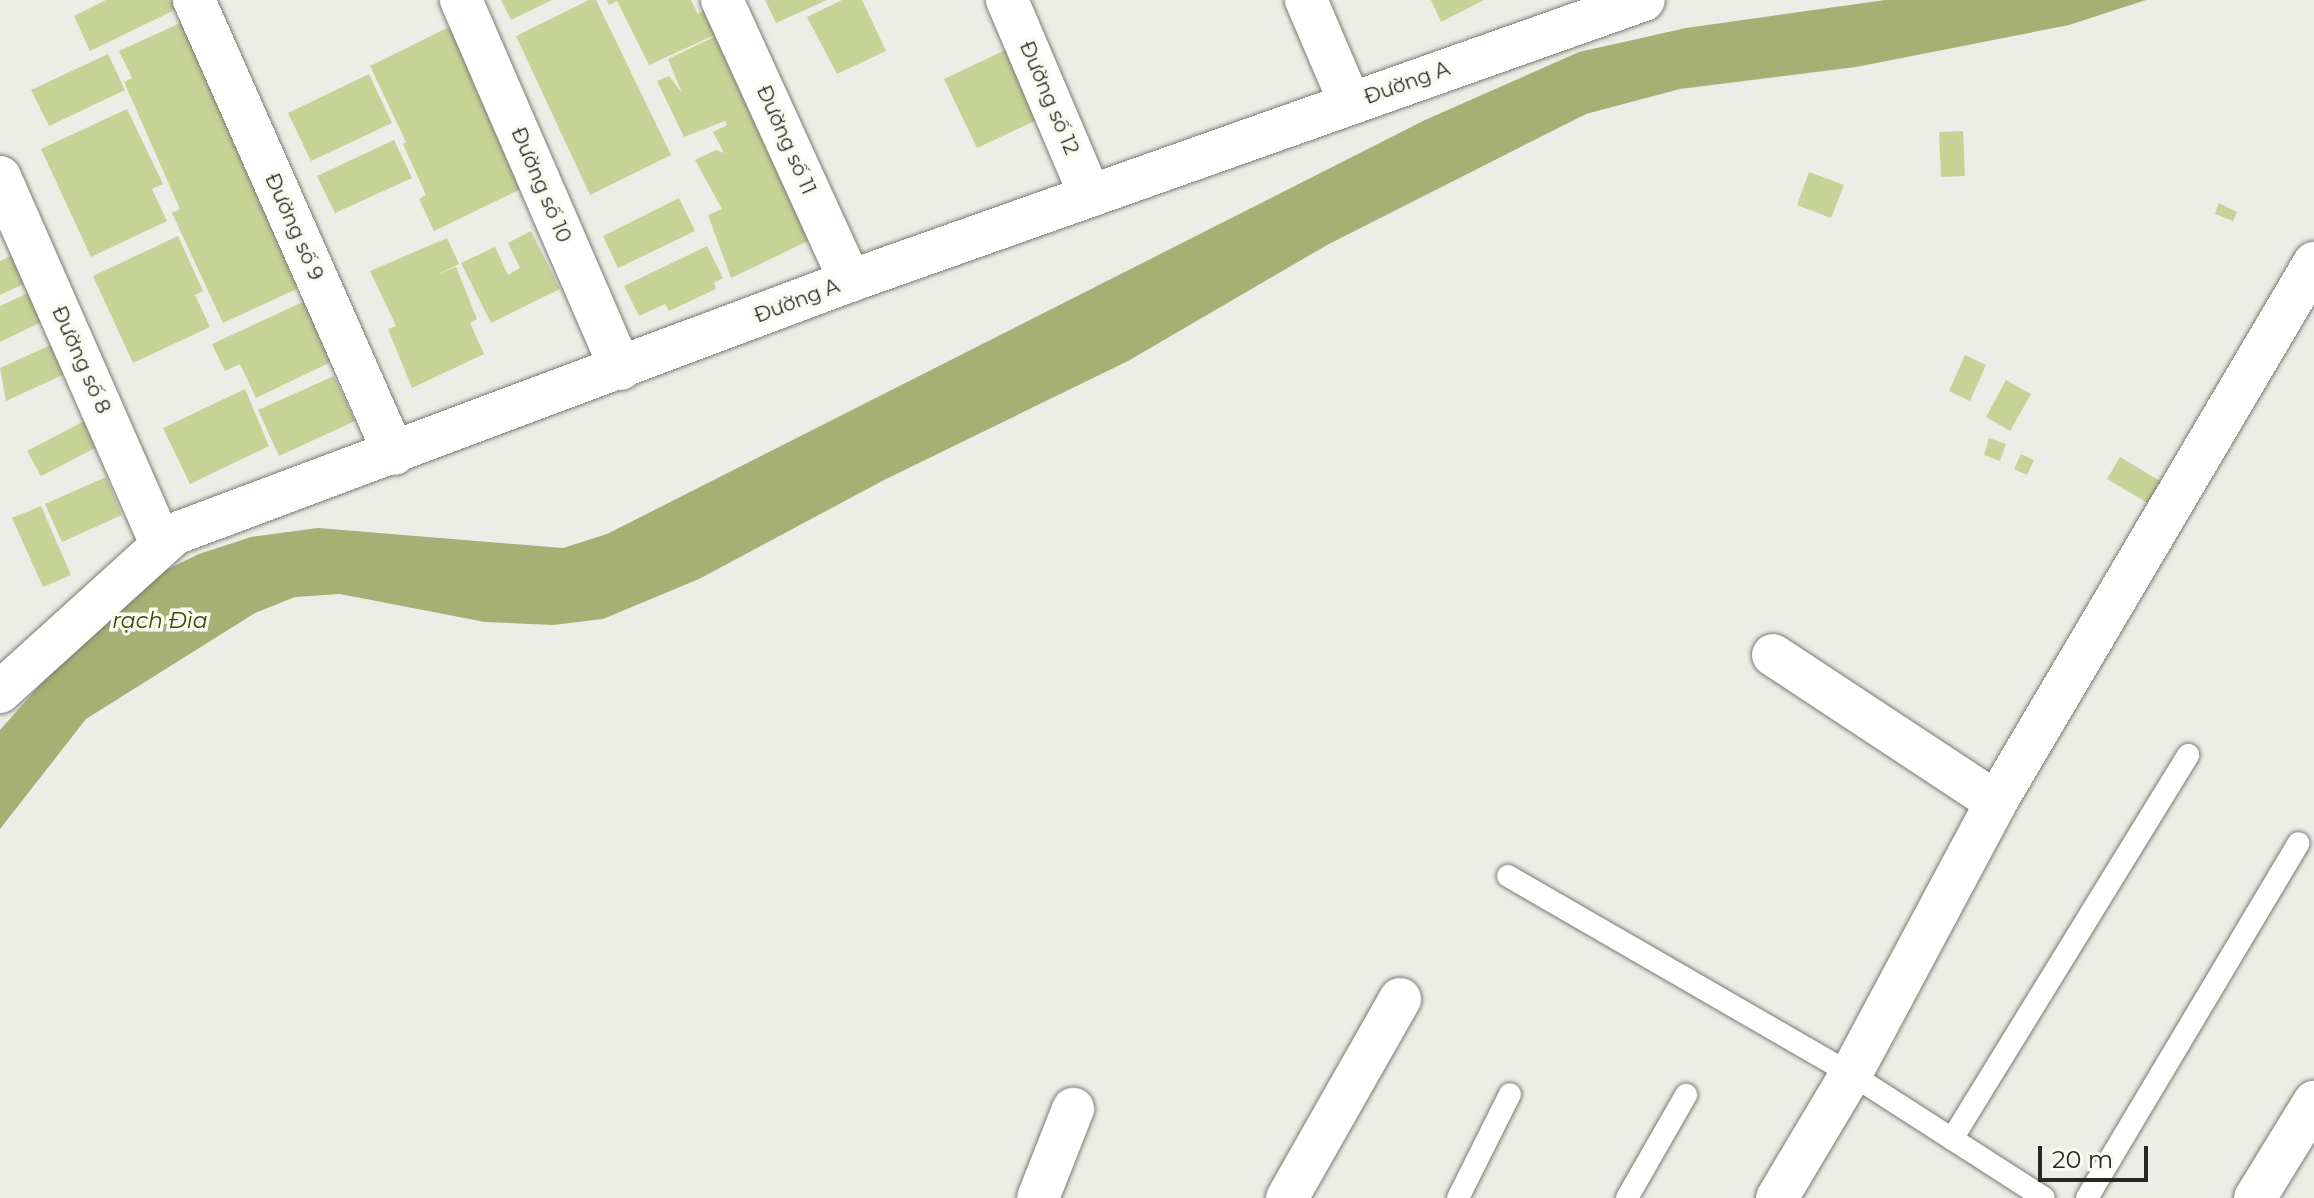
<!DOCTYPE html>
<meta charset="utf-8">
<style>
body{margin:0}
#map{position:relative;width:2314px;height:1198px;overflow:hidden;background:#ecede6;font-family:Montserrat,sans-serif}
div>[style]{position:absolute}
.water>*{inset:0;background:#a6b075}
.building>*{inset:0;background:#c7d296}
.roads{filter:drop-shadow(0 0 2px #797b74) drop-shadow(0 0 2px #797b74)}
.service>*{height:22px;margin:-11px;padding:0 11px;transform-origin:11px;border-radius:11px;background:#fff}
.minor>*{height:42px;margin:-21px;padding:0 21px;transform-origin:21px;border-radius:21px;background:#fff}
span{translate:-50% -50%;white-space:nowrap;text-align:center;line-height:1.15;-webkit-text-stroke:7px #f9fbf3;paint-order:stroke}
.street-label{font-size:20px;color:#272825}
.water-label{font-size:22px;color:#404800;font-style:italic}
.scale{position:absolute;left:2038px;top:1146px;width:110px;height:36px;box-sizing:border-box;border:4px solid #272825;border-top:0;padding-left:10px;font-size:24px;line-height:28px;white-space:nowrap;color:#272825;-webkit-text-stroke:6px #f9fbf3;paint-order:stroke}
</style>
<div id="map">
<div class="water">
<i style="clip-path:polygon(1885px 0,2146px 0,2069px 25px,1856px 67px,1680px 89px,1586px 114px,1327px 245px,1128px 361px,884px 480px,699px 579px,603px 619px,553px 625px,485px 622px,340px 594px,295px 597px,255px 613px,86px 719px,0 829px,0 730px,112px 604px,135px 585px,199px 554px,251px 537px,318px 528px,563px 548px,607px 534px,1425px 120px,1579px 52px,1686px 28px)"></i>
</div>
<div class="building">
<i style="clip-path:polygon(106px 0,182px 0,185px 5px,90px 51px,74px 16px)"></i>
<i style="clip-path:polygon(501px 0,552px 0,511px 20px)"></i>
<i style="clip-path:polygon(589px 0,596px 0,671px 155px,590px 195px,516px 36px)"></i>
<i style="clip-path:polygon(607px 0,691px 0,698px 14px,707px 9px,719px 33px,649px 65px,617px 1px,609px 5px)"></i>
<i style="clip-path:polygon(765px 0,827px 0,776px 23px)"></i>
<i style="clip-path:polygon(842px 0,862px 0,886px 51px,837px 74px,807px 17px)"></i>
<i style="clip-path:polygon(1431px 0,1484px 0,1441px 22px)"></i>
<i style="clip-path:polygon(189px 19px,303px 286px,223px 323px,172px 213px,180px 209px,124px 82px,132px 78px,119px 51px)"></i>
<i style="clip-path:polygon(449px 27px,482px 77px,472px 81px,523px 188px,434px 231px,419px 199px,426px 195px,403px 144px,406px 142px,370px 66px)"></i>
<i style="clip-path:polygon(718px 35px,810px 240px,731px 278px,708px 215px,722px 209px,695px 160px,716px 150px,724px 153px,713px 132px,727px 125px,725px 121px,684px 137px,657px 81px,669px 76px,682px 93px,668px 59px)"></i>
<i style="clip-path:polygon(1018px 44px,1039px 119px,977px 148px,944px 79px)"></i>
<i style="clip-path:polygon(108px 54px,125px 90px,49px 126px,31px 90px)"></i>
<i style="clip-path:polygon(369px 74px,392px 123px,311px 161px,288px 113px)"></i>
<i style="clip-path:polygon(127px 109px,163px 184px,152px 189px,167px 221px,91px 257px,41px 149px)"></i>
<i style="clip-path:polygon(1963px 131px,1965px 176px,1941px 177px,1939px 132px)"></i>
<i style="clip-path:polygon(394px 140px,412px 178px,335px 213px,317px 176px)"></i>
<i style="clip-path:polygon(1809px 172px,1844px 185px,1831px 218px,1797px 205px)"></i>
<i style="clip-path:polygon(679px 198px,695px 231px,618px 268px,603px 236px)"></i>
<i style="clip-path:polygon(2219px 203px,2237px 212px,2233px 221px,2215px 214px)"></i>
<i style="clip-path:polygon(531px 231px,560px 289px,491px 323px,461px 263px,495px 247px,508px 275px,520px 268px,508px 243px)"></i>
<i style="clip-path:polygon(178px 236px,203px 291px,195px 295px,210px 327px,133px 363px,93px 276px)"></i>
<i style="clip-path:polygon(447px 238px,459px 264px,436px 275px,456px 267px,477px 319px,470px 323px,484px 354px,412px 388px,388px 329px,396px 326px,370px 271px)"></i>
<i style="clip-path:polygon(707px 246px,723px 278px,714px 283px,716px 289px,669px 311px,665px 304px,639px 316px,624px 286px)"></i>
<i style="clip-path:polygon(26px 249px,38px 277px,0 295px,0 261px)"></i>
<i style="clip-path:polygon(43px 286px,56px 315px,0 342px,0 306px)"></i>
<i style="clip-path:polygon(305px 301px,333px 361px,256px 398px,240px 364px,225px 371px,212px 344px)"></i>
<i style="clip-path:polygon(55px 343px,69px 372px,6px 401px,0 368px)"></i>
<i style="clip-path:polygon(1965px 355px,1986px 365px,1970px 401px,1949px 391px)"></i>
<i style="clip-path:polygon(334px 376px,355px 421px,279px 456px,258px 410px)"></i>
<i style="clip-path:polygon(2006px 380px,2031px 394px,2010px 431px,1986px 417px)"></i>
<i style="clip-path:polygon(245px 389px,269px 446px,190px 484px,163px 428px)"></i>
<i style="clip-path:polygon(94px 416px,107px 442px,41px 476px,27px 451px)"></i>
<i style="clip-path:polygon(1989px 438px,2006px 444px,2000px 461px,1984px 455px)"></i>
<i style="clip-path:polygon(2021px 454px,2034px 460px,2027px 475px,2014px 469px)"></i>
<i style="clip-path:polygon(2120px 457px,2175px 490px,2163px 512px,2107px 479px)"></i>
<i style="clip-path:polygon(106px 477px,122px 515px,62px 542px,45px 504px)"></i>
<i style="clip-path:polygon(41px 506px,71px 575px,43px 587px,12px 518px)"></i>
</div>
<div class="roads">
<div class="service">
<i style="left:1508px;top:876px;width:396px;rotate:30deg"></i>
<i style="left:1851px;top:1074px;width:229px;rotate:32.7deg"></i>
<i style="left:1952px;top:1139px;width:451px;rotate:-58.4deg"></i>
<i style="left:1458px;top:1198px;width:116px;rotate:-63.4deg"></i>
<i style="left:1627px;top:1198px;width:119px;rotate:-60.2deg"></i>
<i style="left:2087px;top:1198px;width:413px;rotate:-59.2deg"></i>
</div>
<div class="minor">
<i style="left:194px;top:0;width:496px;rotate:66.2deg"></i>
<i style="left:461px;top:0;width:402px;rotate:66.6deg"></i>
<i style="left:722px;top:0;width:309px;rotate:65.5deg"></i>
<i style="left:1007px;top:0;width:213px;rotate:67deg"></i>
<i style="left:1306px;top:0;width:112px;rotate:66.9deg"></i>
<i style="left:0;top:177px;width:401px;rotate:66.3deg"></i>
<i style="left:1773px;top:655px;width:267px;rotate:33.4deg"></i>
<i style="left:0;top:692px;width:235px;rotate:-42.2deg"></i>
<i style="left:174px;top:534px;width:722px;rotate:-20.52deg"></i>
<i style="left:850px;top:281px;width:842px;rotate:-19.49deg"></i>
<i style="left:1038px;top:1198px;width:96px;rotate:-68.5deg"></i>
<i style="left:1287px;top:1198px;width:229px;rotate:-60.4deg"></i>
<i style="left:1777px;top:1198px;width:144px;rotate:-59.2deg"></i>
<i style="left:1851px;top:1074px;width:308px;rotate:-61.9deg"></i>
<i style="left:1996px;top:802px;width:626px;rotate:-59.46deg"></i>
<i style="left:2255px;top:1198px;width:113px;rotate:-58.4deg"></i>
</div>
</div>
<div class="street-label">
<span style="left:1407px;top:83px;rotate:-20deg">Đường A</span>
<span style="left:1049px;top:98px;rotate:67deg">Đường số 12</span>
<span style="left:786px;top:140px;rotate:66deg">Đường số 11</span>
<span style="left:541px;top:185px;rotate:67deg">Đường số 10</span>
<span style="left:294px;top:227px;rotate:66deg">Đường số 9</span>
<span style="left:797px;top:301px;rotate:-21deg">Đường A</span>
<span style="left:81px;top:360px;rotate:66deg">Đường số 8</span>
</div>
<div class="water-label">
<span style="left:160px;top:621px">rạch Đìa</span>
</div>
<div class="scale">20 m</div>
</div>
